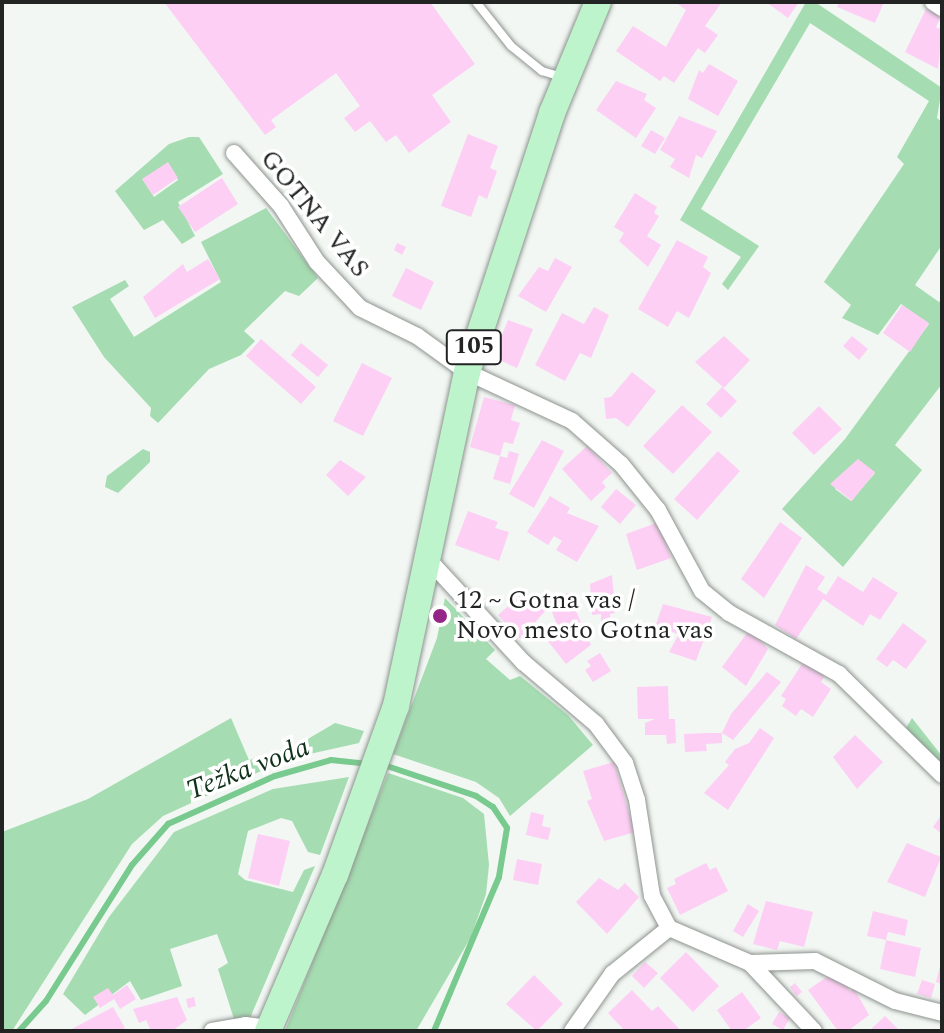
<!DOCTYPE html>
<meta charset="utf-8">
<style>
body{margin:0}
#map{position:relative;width:944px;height:1033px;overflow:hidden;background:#f2f7f3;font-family:Spectral,serif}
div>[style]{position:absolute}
.green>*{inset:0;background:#a5dcb1}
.stream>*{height:6px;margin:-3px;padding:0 3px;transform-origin:3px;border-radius:3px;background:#79ca8e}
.building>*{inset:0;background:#fdcff4}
.roads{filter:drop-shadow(0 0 2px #8e938f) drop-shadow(0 0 2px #8e938f)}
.service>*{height:8px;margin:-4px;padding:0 4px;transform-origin:4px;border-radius:4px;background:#fff}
.minor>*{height:16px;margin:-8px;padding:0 8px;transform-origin:8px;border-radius:8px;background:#fff}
.primary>*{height:26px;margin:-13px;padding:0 13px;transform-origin:13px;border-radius:13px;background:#bef4cc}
.dots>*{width:22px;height:22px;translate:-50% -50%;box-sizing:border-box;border:4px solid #fff;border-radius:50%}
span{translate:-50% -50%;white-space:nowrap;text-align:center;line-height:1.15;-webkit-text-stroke:7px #fff;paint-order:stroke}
.shield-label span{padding:2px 6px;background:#fff;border:2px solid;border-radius:6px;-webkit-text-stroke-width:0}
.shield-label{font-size:24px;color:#222423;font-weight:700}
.street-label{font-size:26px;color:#222423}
.poi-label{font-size:26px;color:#222423}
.left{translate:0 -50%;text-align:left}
.water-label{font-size:28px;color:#0f311a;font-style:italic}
.frame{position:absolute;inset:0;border:4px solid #222423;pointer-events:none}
</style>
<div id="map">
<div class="green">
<i style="clip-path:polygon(evenodd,806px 2px,815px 2px,942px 88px,937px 118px,942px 122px,942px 245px,915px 285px,939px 302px,942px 299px,942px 384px,895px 445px,922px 470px,843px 567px,782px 509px,845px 439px,929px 324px,901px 304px,878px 335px,842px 318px,851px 305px,824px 282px,904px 164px,897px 157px,929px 101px,810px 23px,701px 209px,759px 246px,728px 290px,722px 284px,741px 257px,680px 220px,806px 2px,858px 461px,875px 473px,851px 501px,835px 489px,858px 461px)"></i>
<i style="clip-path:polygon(evenodd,189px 137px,199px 137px,223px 174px,178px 202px,195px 236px,182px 244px,163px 220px,144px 230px,115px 191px,169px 144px,189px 137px,168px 163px,178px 180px,154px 197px,143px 180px,168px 163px)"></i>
<i style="clip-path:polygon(266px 208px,318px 278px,299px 296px,285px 291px,244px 331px,255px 341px,241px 355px,209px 369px,158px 423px,150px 416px,151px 408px,104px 357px,72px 307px,125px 280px,129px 286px,110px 299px,134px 337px,221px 282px,201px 242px)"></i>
<i style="clip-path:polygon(143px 449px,150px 452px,150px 462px,118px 493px,105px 487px,107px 476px)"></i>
<i style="clip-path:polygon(445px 598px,495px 650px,486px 659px,510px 680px,520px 676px,568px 715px,593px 745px,510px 816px,499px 798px,476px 782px,393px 754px,437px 638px)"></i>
<i style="clip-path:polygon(231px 718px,249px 760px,296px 746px,335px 723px,364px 731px,359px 743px,287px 759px,163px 816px,132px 844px,12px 1031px,2px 1031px,2px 832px,88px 799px)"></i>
<i style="clip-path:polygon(912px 718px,942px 756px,942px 769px,906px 728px)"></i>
<i style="clip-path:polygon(388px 773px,463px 798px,484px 814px,489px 865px,486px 894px,471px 937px,416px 1031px,285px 1031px)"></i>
<i style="clip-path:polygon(349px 777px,320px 855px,308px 852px,292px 821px,281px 818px,248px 831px,238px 874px,245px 880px,293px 892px,304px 870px,315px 866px,250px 1018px,234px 1019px,218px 969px,228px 963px,217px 934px,170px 949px,182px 986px,141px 1000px,130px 981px,85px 1015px,63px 994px,109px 917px,174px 832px,273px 789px)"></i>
</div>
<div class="stream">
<i style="left:384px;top:765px;width:97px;rotate:18.6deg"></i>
<i style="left:476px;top:796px;width:20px;rotate:33deg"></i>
<i style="left:493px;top:807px;width:25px;rotate:56deg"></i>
<i style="left:507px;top:828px;width:50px;rotate:99.3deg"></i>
<i style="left:499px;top:877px;width:167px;rotate:112.9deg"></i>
<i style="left:19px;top:1031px;width:40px;rotate:-48deg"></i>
<i style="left:46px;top:1001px;width:161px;rotate:-57.7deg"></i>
<i style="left:132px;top:865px;width:55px;rotate:-48.7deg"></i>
<i style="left:168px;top:824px;width:117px;rotate:-24.2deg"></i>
<i style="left:275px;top:776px;width:58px;rotate:-15.9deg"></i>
<i style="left:331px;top:760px;width:37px;rotate:6deg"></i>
</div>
<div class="building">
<i style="clip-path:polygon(164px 2px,430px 2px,475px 64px,432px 95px,451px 122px,409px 153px,396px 135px,386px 142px,370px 121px,355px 132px,344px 118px,360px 106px,336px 73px,271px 120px,276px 127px,265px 135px)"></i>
<i style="clip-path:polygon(675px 2px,722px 2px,705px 26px,718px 35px,705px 53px,698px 48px,674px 83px,664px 76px,660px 81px,616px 51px,633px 26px,666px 47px,686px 10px)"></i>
<i style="clip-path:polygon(766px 2px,799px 2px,788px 18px)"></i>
<i style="clip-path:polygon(839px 2px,884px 2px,875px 23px,837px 7px)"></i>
<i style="clip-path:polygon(926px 9px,941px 16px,936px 27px,942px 30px,938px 69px,905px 52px)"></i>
<i style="clip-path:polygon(709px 64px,738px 81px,718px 116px,688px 99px,699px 70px,703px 73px)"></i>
<i style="clip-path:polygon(616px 81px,647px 94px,644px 100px,656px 108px,636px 138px,596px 110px)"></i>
<i style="clip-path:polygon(679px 116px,717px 131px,702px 158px,696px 155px,689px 178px,670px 167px,675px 159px,660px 150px)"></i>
<i style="clip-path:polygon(651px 130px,665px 138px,655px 154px,641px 146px)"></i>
<i style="clip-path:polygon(468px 134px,498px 146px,490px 168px,497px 171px,487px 199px,479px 195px,471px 217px,441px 206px)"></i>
<i style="clip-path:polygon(168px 162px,178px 178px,153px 195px,142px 179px)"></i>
<i style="clip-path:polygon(222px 178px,238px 204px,195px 232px,178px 207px)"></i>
<i style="clip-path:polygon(635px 193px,657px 207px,654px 213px,659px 216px,647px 236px,661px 245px,648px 267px,619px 241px,624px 233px,614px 227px)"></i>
<i style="clip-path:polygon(677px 240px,708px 257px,703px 267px,711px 273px,689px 318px,677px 311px,668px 327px,638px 309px)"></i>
<i style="clip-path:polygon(397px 243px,406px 247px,402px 255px,394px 250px)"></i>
<i style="clip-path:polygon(555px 258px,572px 267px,546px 312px,518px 296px,539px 267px,548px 271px)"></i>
<i style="clip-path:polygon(208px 259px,220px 279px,155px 318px,143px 297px,183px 264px,187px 272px)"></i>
<i style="clip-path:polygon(406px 268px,434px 282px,421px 310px,392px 296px)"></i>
<i style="clip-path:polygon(902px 305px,929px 323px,910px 352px,883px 333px)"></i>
<i style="clip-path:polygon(594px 307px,609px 315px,591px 358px,580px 353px,565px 381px,535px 365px,562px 313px,584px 324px)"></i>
<i style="clip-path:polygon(508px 320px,533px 329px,517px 368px,493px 357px)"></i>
<i style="clip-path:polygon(724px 336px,750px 360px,724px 388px,695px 362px)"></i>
<i style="clip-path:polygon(852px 336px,868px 349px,859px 360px,843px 346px)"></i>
<i style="clip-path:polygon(261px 339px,316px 387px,301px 404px,246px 356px)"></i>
<i style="clip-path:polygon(301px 343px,328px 365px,318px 377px,291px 355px)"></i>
<i style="clip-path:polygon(362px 363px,392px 378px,363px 436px,333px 421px)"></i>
<i style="clip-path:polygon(632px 372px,656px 391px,628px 427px,616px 418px,606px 419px,604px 398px,611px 397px)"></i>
<i style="clip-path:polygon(722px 387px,737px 401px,721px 418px,706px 404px)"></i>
<i style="clip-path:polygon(484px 397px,515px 405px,511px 420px,520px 423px,513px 444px,504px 442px,500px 456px,470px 447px)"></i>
<i style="clip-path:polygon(682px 405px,712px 432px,673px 474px,643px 446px)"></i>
<i style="clip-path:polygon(819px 406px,842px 429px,814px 455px,792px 433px)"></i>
<i style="clip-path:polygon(542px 440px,564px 451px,534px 508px,509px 494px)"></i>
<i style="clip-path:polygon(587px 446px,612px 473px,602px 482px,606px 487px,591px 501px,562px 469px)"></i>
<i style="clip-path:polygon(509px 451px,519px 454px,510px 484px,493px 479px,500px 456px,507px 458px)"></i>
<i style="clip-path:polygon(718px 451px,740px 471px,697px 520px,674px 499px)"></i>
<i style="clip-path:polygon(858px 459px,875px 472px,852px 501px,830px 484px)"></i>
<i style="clip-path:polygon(340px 460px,366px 477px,348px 496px,326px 475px)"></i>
<i style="clip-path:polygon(616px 489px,636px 505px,620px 524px,601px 507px)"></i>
<i style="clip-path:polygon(550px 496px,570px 508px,567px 513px,599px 526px,577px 562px,556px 550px,562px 541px,554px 536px,548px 545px,527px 532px)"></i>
<i style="clip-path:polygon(468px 511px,498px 522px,495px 528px,509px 532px,499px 561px,455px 545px)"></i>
<i style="clip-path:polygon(659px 522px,671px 558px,637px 570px,626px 534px)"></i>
<i style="clip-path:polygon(780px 522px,802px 538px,764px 598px,741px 579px)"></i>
<i style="clip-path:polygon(806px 565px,825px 577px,817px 589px,826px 595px,838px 576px,863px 592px,873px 577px,898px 593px,880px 620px,870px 614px,863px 626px,823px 599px,796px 639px,775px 625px)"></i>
<i style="clip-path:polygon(612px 575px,615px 613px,610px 614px,611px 626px,601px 627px,601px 614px,592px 615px,590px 584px)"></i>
<i style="clip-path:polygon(524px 592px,530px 598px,534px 594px,548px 608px,520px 639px,498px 615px)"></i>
<i style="clip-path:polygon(568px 593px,591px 645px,566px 664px,547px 640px,559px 630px,547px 599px)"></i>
<i style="clip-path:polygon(663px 604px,712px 617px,696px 661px,669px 652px,679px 634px,655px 627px)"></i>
<i style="clip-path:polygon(903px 623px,927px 641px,906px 669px,893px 660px,887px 667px,876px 659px)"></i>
<i style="clip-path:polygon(750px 629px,768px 649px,746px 686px,722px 667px)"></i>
<i style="clip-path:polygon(600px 653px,611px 671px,593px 682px,585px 670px,591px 666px,587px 661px)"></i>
<i style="clip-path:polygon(806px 658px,827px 672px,821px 682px,831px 689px,813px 717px,801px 709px,796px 716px,782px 706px,786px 699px,781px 696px)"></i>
<i style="clip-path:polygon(767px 672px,781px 682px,733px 740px,722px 733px,731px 714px)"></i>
<i style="clip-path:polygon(668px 686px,669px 719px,675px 719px,676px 743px,667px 744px,666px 735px,645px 735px,645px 723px,655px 719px,638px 719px,637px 687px)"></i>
<i style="clip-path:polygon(760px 728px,774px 738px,728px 810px,704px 793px,729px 765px,725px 762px,735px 749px,749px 743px)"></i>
<i style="clip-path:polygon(707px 733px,722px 733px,722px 743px,706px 744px,707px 751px,685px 752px,684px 734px)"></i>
<i style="clip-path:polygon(855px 735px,883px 762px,857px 789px,833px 757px)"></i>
<i style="clip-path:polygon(614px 762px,635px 832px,604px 841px,587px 801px,592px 799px,583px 771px)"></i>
<i style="clip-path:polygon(531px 812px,544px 815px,542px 826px,551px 828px,548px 840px,526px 835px)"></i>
<i style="clip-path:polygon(942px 814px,942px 834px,933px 827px)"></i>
<i style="clip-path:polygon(258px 834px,290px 841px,279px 886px,248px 878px)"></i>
<i style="clip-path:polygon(907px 843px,941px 857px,925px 897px,887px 882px)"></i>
<i style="clip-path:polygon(517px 859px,542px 864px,538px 885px,513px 880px)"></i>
<i style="clip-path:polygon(706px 863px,710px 870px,716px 867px,728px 891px,680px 915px,667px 888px,676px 884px,674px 879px)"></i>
<i style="clip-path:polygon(599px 878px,618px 890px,625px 883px,639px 897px,607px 934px,576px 902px)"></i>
<i style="clip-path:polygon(766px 901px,813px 912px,804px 947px,780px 941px,777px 950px,753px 944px)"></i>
<i style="clip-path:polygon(748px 904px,759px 911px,743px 937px,733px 931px)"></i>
<i style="clip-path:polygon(873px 911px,908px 920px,905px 936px,888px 932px,886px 940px,867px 936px)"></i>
<i style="clip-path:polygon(886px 940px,921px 948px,915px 977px,880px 969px)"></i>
<i style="clip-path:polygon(686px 952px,719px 986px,693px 1012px,660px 978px)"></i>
<i style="clip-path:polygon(645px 962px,658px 973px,644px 988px,632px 976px)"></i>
<i style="clip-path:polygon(941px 963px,942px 963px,942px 984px,936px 982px)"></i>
<i style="clip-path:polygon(835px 971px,850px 991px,854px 988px,869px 1015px,848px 1031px,838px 1031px,808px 990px)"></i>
<i style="clip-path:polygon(534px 975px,563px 1004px,537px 1031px,506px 1004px)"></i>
<i style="clip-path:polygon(922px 980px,935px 984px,931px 998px,917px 994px)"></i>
<i style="clip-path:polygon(795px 983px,802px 992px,797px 996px,790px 987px)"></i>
<i style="clip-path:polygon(127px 985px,136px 999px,120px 1009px,114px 999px,100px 1008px,93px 997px,108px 988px,113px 995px)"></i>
<i style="clip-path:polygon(632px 990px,652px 1011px,658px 1006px,681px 1031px,625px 1031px,608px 1013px)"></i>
<i style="clip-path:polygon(742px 992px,761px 1018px,743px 1031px,732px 1031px,717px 1010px)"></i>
<i style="clip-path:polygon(177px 997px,187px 1020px,172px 1031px,151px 1031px,146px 1020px,139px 1023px,133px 1009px)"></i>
<i style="clip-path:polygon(194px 997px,196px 1006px,188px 1008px,186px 999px)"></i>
<i style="clip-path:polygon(113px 1007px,125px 1028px,120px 1031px,68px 1031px)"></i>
<i style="clip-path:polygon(779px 1012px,790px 1018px,783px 1030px,772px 1024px)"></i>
<i style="clip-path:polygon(885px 1016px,900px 1031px,869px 1031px)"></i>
</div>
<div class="roads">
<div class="service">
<i style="left:476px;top:2px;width:56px;rotate:51.5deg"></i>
<i style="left:511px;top:46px;width:40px;rotate:39deg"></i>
<i style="left:542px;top:71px;width:21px;rotate:17deg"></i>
</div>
<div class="minor">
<i style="left:933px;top:2px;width:11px;rotate:34deg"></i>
<i style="left:234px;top:153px;width:71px;rotate:48.4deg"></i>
<i style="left:281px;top:206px;width:67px;rotate:57.3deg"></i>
<i style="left:317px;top:262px;width:63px;rotate:46.9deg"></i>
<i style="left:360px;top:308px;width:64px;rotate:26.2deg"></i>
<i style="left:417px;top:336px;width:62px;rotate:35.8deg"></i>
<i style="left:467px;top:372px;width:116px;rotate:25deg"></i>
<i style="left:572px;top:421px;width:65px;rotate:41.3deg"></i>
<i style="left:621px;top:464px;width:59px;rotate:51.2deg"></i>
<i style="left:658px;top:510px;width:92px;rotate:61.5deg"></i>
<i style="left:702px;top:591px;width:35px;rotate:39deg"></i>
<i style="left:729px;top:613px;width:126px;rotate:29deg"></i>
<i style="left:839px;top:674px;width:144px;rotate:44.4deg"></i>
<i style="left:427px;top:558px;width:142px;rotate:47.3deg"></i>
<i style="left:523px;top:662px;width:96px;rotate:40.3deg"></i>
<i style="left:596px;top:724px;width:49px;rotate:53.4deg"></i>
<i style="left:625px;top:763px;width:39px;rotate:72deg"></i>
<i style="left:637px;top:800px;width:97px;rotate:81.1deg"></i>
<i style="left:652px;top:896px;width:36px;rotate:62deg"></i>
<i style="left:669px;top:928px;width:88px;rotate:23.4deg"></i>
<i style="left:750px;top:963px;width:93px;rotate:46.7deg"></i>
<i style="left:750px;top:963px;width:65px;rotate:-1.8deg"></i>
<i style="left:815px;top:961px;width:89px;rotate:26.6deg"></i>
<i style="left:895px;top:1001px;width:49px;rotate:14.3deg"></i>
<i style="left:212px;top:1031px;width:34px;rotate:-10deg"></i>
<i style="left:245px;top:1025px;width:24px;rotate:7deg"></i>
<i style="left:572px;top:1031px;width:70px;rotate:-54.9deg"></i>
<i style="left:612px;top:974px;width:73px;rotate:-38.9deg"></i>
</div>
<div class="primary">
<i style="left:268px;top:1031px;width:170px;rotate:-66.8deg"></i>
<i style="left:335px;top:875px;width:180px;rotate:-70.2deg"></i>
<i style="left:396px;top:706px;width:341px;rotate:-78deg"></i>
<i style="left:467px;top:372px;width:273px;rotate:-71.8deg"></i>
<i style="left:552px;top:113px;width:120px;rotate:-67.5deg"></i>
</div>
</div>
<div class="dots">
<i style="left:440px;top:616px;background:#932688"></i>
</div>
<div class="shield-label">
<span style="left:474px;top:347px">105</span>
</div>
<div class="street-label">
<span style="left:314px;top:214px;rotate:51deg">GOTNA VAS</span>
</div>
<div class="poi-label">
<span class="left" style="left:456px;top:616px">12 ~ Gotna vas /<br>Novo mesto Gotna vas</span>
</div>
<div class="water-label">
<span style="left:248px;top:769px;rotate:-21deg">Težka voda</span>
</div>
<div class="frame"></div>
</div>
